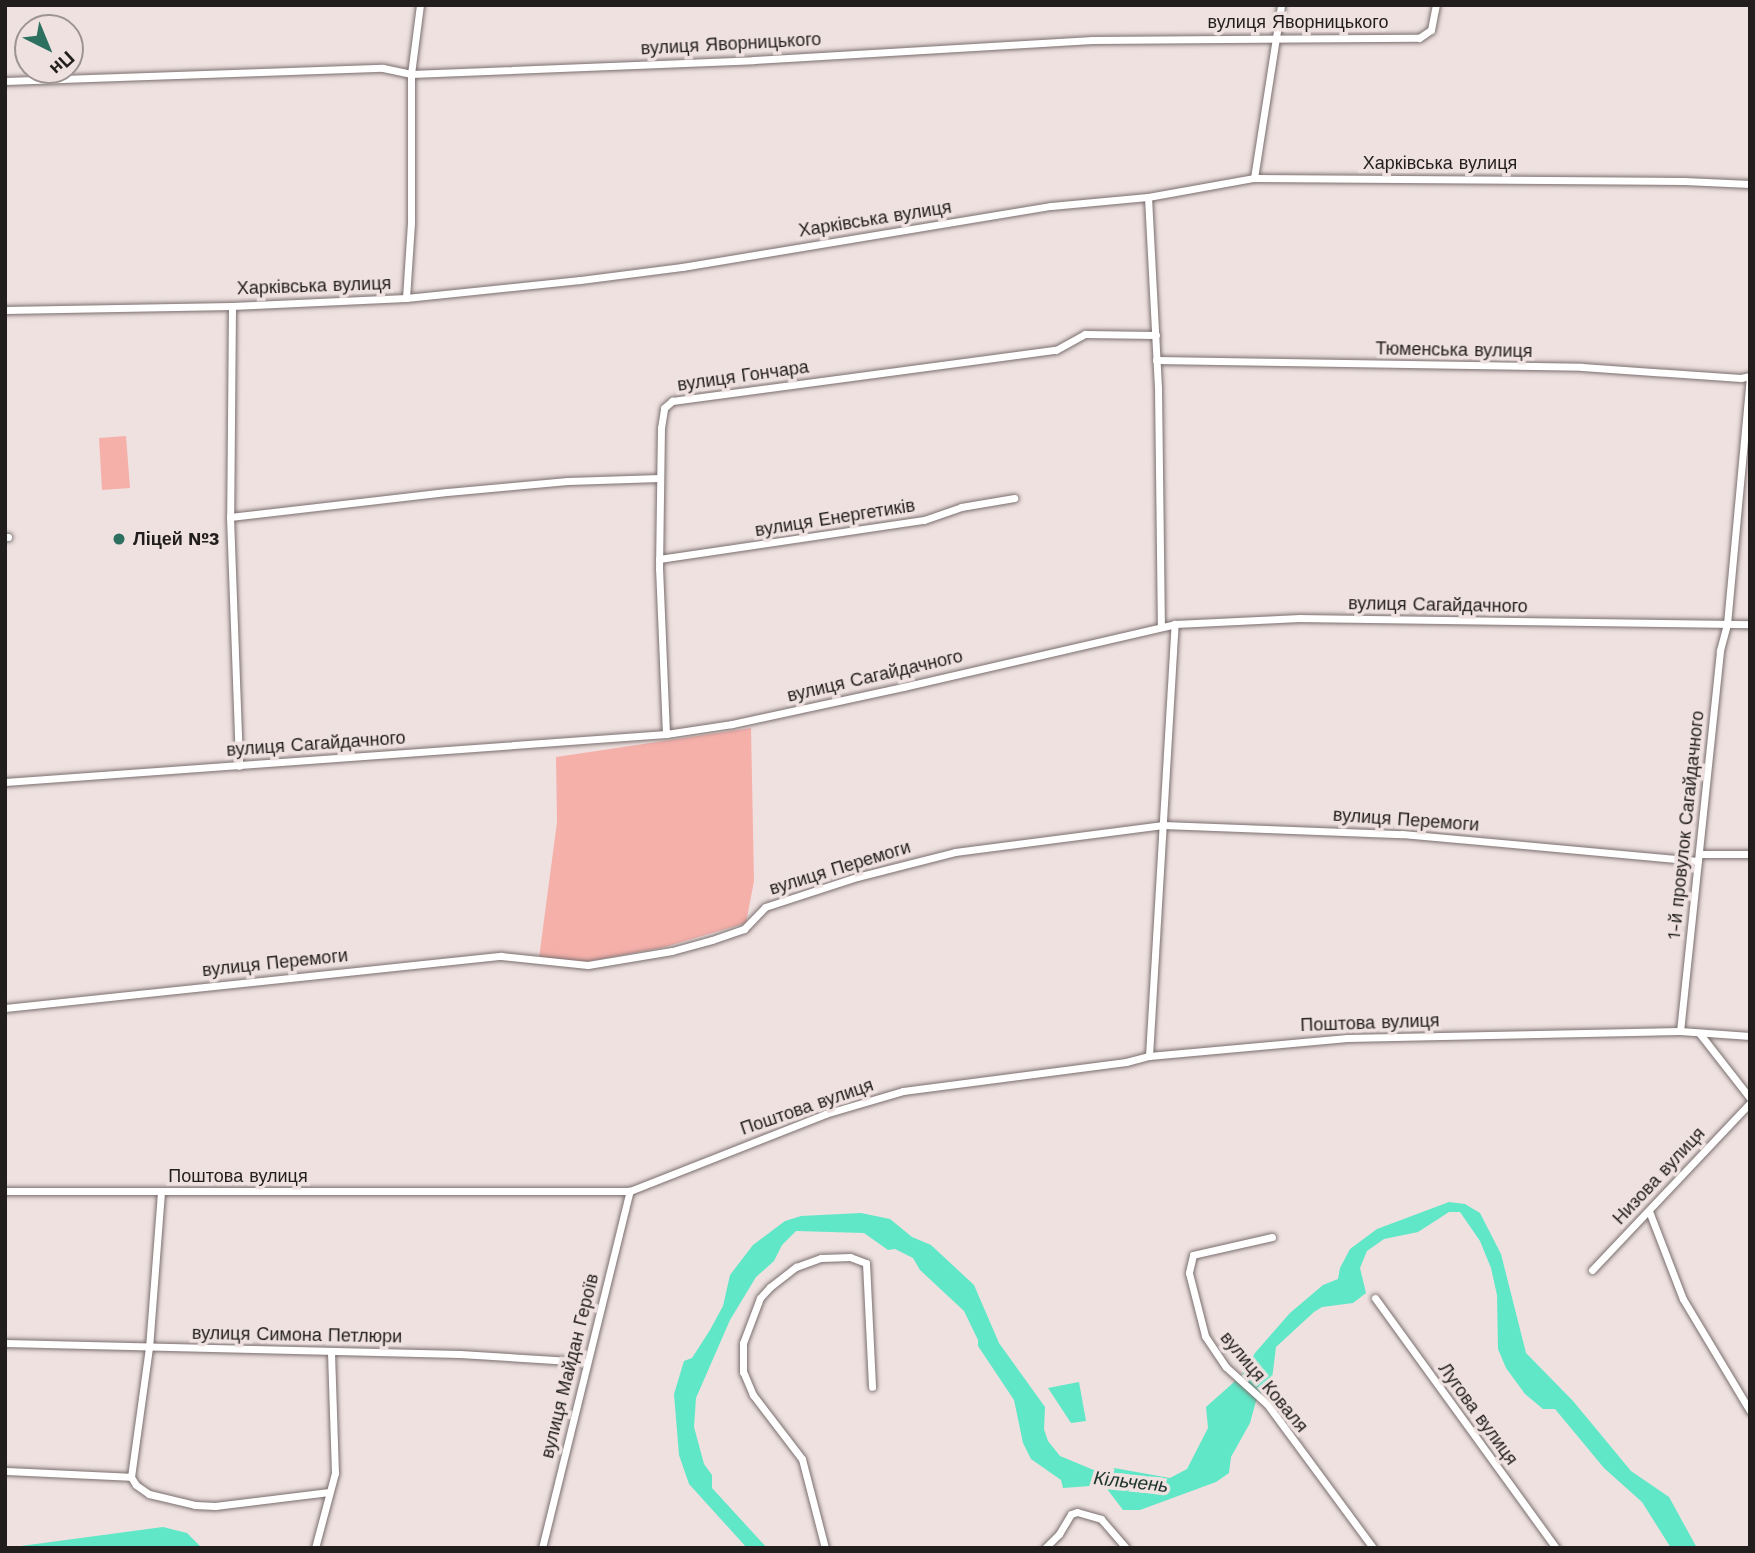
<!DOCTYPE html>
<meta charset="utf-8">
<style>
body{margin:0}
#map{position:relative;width:1755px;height:1553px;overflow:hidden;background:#eee1e0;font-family:"Work Sans",sans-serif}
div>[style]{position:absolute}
.green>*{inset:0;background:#f5b0aa}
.water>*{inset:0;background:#60e7c7}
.roads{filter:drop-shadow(0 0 2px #7a6f6e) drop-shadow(0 0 2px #7a6f6e)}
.minor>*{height:7px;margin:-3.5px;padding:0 3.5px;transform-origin:3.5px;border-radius:3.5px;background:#fff}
.dots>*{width:19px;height:19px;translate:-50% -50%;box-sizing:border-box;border:4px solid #eee1e0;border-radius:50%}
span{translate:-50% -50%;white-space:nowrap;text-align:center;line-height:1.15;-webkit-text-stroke:7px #eee1e0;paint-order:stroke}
.street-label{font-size:18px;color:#221e1d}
.poi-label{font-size:18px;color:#221e1d;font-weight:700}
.left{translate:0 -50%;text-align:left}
.water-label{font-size:19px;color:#1c332c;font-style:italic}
.frame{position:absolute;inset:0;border:7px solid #221e1d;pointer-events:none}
.north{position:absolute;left:14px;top:14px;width:70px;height:70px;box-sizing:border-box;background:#eee1e0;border:2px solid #9c9392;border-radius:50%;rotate:137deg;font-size:19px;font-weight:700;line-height:28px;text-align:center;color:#221e1d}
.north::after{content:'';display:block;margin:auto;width:24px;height:32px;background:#2e705f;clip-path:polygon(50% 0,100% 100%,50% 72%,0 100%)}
</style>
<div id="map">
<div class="green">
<i style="clip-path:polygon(126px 436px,130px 488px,102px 490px,99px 438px)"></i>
<i style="clip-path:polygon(751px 728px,754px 881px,746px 923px,665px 947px,580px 963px,539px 958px,557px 822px,556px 757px)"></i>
</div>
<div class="water">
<i style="clip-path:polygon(1449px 1202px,1465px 1204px,1480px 1213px,1501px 1254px,1526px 1353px,1573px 1401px,1631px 1471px,1669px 1497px,1697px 1548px,1671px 1548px,1642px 1502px,1604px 1468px,1555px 1409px,1543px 1409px,1525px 1394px,1506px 1368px,1498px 1349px,1497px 1295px,1491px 1268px,1480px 1241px,1460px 1212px,1449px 1212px,1418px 1232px,1384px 1239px,1367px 1251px,1360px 1268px,1366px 1293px,1353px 1303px,1322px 1307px,1314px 1312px,1276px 1347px,1272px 1379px,1256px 1401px,1250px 1423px,1231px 1457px,1229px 1473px,1216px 1482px,1140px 1510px,1123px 1510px,1104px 1485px,1063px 1488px,1061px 1480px,1031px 1459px,1023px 1443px,1014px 1400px,978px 1346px,978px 1340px,964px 1311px,920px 1270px,913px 1258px,895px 1249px,888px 1250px,864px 1233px,796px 1231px,782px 1245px,774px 1261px,756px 1277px,730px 1320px,696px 1398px,694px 1427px,704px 1464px,712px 1475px,712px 1488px,767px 1548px,747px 1548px,689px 1484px,679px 1455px,674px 1394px,684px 1361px,692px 1358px,710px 1330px,723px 1306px,730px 1275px,753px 1245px,785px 1221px,801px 1216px,861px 1213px,890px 1219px,912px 1237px,931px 1245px,974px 1285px,999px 1343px,1045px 1407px,1044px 1429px,1048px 1441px,1060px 1456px,1101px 1473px,1111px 1474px,1114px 1468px,1170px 1478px,1187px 1469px,1208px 1428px,1206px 1407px,1242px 1375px,1255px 1353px,1290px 1313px,1323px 1285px,1338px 1279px,1340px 1268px,1350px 1249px,1377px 1229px)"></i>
<i style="clip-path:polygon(1079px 1382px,1086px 1421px,1071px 1423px,1048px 1388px)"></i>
<i style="clip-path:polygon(163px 1527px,187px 1533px,202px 1548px,6px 1548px)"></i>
</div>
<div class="roads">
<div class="minor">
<i style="left:5px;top:81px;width:378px;rotate:-2deg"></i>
<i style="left:383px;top:68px;width:29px;rotate:12deg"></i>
<i style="left:411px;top:74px;width:343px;rotate:-2.3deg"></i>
<i style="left:754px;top:60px;width:339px;rotate:-3.4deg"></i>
<i style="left:1092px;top:40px;width:327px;rotate:-0.4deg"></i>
<i style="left:1419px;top:38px;width:14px;rotate:-34deg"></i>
<i style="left:1431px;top:30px;width:25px;rotate:-79deg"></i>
<i style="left:1254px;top:178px;width:175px;rotate:-81.1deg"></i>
<i style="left:1148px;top:197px;width:191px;rotate:87deg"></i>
<i style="left:1158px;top:388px;width:239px;rotate:89.3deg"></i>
<i style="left:406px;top:298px;width:75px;rotate:-86.2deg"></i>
<i style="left:411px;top:223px;width:149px;rotate:-90deg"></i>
<i style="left:411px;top:74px;width:70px;rotate:-82.6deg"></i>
<i style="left:232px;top:306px;width:211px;rotate:90.5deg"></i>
<i style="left:230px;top:517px;width:249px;rotate:87.9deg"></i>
<i style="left:5px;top:310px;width:227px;rotate:-1deg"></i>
<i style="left:232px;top:306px;width:174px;rotate:-2.6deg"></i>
<i style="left:406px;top:298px;width:175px;rotate:-5.9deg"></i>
<i style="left:580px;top:280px;width:103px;rotate:-7.3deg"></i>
<i style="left:682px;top:267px;width:374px;rotate:-9.4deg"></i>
<i style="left:1051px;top:206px;width:97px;rotate:-5.3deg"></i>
<i style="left:1148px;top:197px;width:108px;rotate:-10.2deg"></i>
<i style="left:1254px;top:178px;width:430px;rotate:0.4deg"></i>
<i style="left:1684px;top:181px;width:66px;rotate:2.6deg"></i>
<i style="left:1156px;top:360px;width:426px;rotate:0.9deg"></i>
<i style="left:1582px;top:367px;width:159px;rotate:4deg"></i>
<i style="left:1741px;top:378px;width:9px;rotate:-13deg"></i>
<i style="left:1750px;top:376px;width:249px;rotate:95.3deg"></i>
<i style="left:1727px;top:624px;width:28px;rotate:105deg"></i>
<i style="left:1720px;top:651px;width:382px;rotate:96deg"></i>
<i style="left:230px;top:517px;width:218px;rotate:-6.6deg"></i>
<i style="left:447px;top:492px;width:121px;rotate:-5.2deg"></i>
<i style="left:568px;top:481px;width:92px;rotate:-1.9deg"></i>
<i style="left:5px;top:537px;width:3px"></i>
<i style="left:659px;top:559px;width:268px;rotate:-8.4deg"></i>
<i style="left:924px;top:520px;width:39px;rotate:-19deg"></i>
<i style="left:961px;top:507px;width:54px;rotate:-9.6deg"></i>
<i style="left:666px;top:734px;width:165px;rotate:-92.4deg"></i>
<i style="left:659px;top:569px;width:141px;rotate:-89.2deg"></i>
<i style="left:661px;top:428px;width:20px;rotate:-81deg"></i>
<i style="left:664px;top:408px;width:11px;rotate:-41deg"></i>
<i style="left:672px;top:401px;width:387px;rotate:-7.6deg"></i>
<i style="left:1056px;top:350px;width:33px;rotate:-29deg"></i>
<i style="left:1085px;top:334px;width:71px;rotate:0.8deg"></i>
<i style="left:5px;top:782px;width:663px;rotate:-4.15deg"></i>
<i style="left:666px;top:734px;width:67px;rotate:-8.6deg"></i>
<i style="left:732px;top:724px;width:175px;rotate:-12.2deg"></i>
<i style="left:903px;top:687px;width:279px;rotate:-13deg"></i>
<i style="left:1175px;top:624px;width:125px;rotate:-2.7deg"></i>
<i style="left:1300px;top:618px;width:450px;rotate:0.8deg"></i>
<i style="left:1699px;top:854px;width:51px"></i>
<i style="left:5px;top:1008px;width:499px;rotate:-6deg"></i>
<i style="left:501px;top:956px;width:87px;rotate:5.9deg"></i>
<i style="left:588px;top:965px;width:85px;rotate:-9.5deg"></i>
<i style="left:672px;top:951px;width:41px;rotate:-15.4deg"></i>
<i style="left:712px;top:940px;width:34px;rotate:-19deg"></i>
<i style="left:744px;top:929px;width:30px;rotate:-46deg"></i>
<i style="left:765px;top:907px;width:97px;rotate:-18.1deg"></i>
<i style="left:857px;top:877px;width:101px;rotate:-14.3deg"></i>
<i style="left:955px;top:852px;width:210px;rotate:-7.4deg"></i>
<i style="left:1163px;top:825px;width:239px;rotate:2.2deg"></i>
<i style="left:1402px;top:834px;width:297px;rotate:5.2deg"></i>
<i style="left:1700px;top:1034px;width:81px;rotate:52deg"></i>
<i style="left:1149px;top:1056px;width:433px;rotate:-86.6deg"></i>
<i style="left:5px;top:1191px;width:625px"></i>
<i style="left:630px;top:1191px;width:210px;rotate:-21.5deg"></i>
<i style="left:825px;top:1114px;width:81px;rotate:-16.4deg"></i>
<i style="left:903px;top:1091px;width:225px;rotate:-7.4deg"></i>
<i style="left:1126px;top:1062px;width:24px;rotate:-15deg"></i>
<i style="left:1149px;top:1056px;width:199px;rotate:-5.2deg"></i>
<i style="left:1347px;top:1038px;width:333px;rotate:-1.2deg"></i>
<i style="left:1680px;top:1031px;width:70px;rotate:4.1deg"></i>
<i style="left:1649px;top:1211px;width:94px;rotate:68.9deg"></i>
<i style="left:1683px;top:1299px;width:131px;rotate:59.1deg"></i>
<i style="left:1272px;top:1237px;width:81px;rotate:167.2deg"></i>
<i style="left:1193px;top:1255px;width:18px;rotate:103deg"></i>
<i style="left:1189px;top:1273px;width:65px;rotate:75.7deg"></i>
<i style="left:1205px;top:1336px;width:37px;rotate:56deg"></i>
<i style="left:1226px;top:1367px;width:55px;rotate:42.1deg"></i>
<i style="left:1267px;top:1404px;width:179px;rotate:53.6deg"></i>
<i style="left:1592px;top:1270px;width:230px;rotate:-46.6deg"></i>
<i style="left:1375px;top:1298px;width:309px;rotate:54.1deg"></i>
<i style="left:5px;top:1343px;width:455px;rotate:1.4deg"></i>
<i style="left:460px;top:1354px;width:127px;rotate:3.6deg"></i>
<i style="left:5px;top:1471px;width:126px;rotate:2.7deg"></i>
<i style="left:131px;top:1477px;width:130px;rotate:-82.1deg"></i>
<i style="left:149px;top:1348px;width:156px;rotate:-85.6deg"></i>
<i style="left:131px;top:1477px;width:9px;rotate:58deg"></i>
<i style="left:136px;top:1485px;width:16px;rotate:35deg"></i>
<i style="left:149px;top:1494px;width:47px;rotate:13.4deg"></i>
<i style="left:195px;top:1505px;width:20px;rotate:3deg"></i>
<i style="left:215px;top:1506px;width:115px;rotate:-7deg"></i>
<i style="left:315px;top:1548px;width:78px;rotate:-75.1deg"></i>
<i style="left:335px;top:1473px;width:120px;rotate:-91.9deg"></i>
<i style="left:542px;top:1548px;width:368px;rotate:-76.2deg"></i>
<i style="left:825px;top:1548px;width:92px;rotate:-104.5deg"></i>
<i style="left:802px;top:1459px;width:81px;rotate:-127.4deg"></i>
<i style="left:753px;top:1395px;width:25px;rotate:-113deg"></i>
<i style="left:743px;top:1372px;width:29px;rotate:-90deg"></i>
<i style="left:743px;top:1343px;width:48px;rotate:-69.3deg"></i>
<i style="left:760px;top:1298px;width:15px;rotate:-48deg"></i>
<i style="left:770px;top:1287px;width:33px;rotate:-38deg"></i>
<i style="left:796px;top:1267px;width:27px;rotate:-20deg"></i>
<i style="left:821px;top:1258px;width:29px;rotate:-2deg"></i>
<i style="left:850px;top:1257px;width:17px;rotate:21deg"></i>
<i style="left:866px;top:1263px;width:124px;rotate:87.2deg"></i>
<i style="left:1045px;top:1548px;width:20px;rotate:-45deg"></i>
<i style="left:1059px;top:1534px;width:23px;rotate:-59deg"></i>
<i style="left:1071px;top:1514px;width:6px;rotate:-18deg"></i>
<i style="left:1077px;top:1512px;width:25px;rotate:16deg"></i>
<i style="left:1101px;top:1519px;width:38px;rotate:49deg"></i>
</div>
</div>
<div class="dots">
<i style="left:119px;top:539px;background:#2e705f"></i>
</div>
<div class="street-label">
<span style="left:1298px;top:22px">вулиця Яворницького</span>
<span style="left:731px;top:44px;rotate:-3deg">вулиця Яворницького</span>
<span style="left:1440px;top:163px">Харківська вулиця</span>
<span style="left:875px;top:219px;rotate:-9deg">Харківська вулиця</span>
<span style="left:314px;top:286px;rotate:-2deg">Харківська вулиця</span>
<span style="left:1454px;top:350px;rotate:1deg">Тюменська вулиця</span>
<span style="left:743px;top:376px;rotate:-8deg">вулиця Гончара</span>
<span style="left:835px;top:518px;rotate:-9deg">вулиця Енергетиків</span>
<span style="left:1438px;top:605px;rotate:1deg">вулиця Сагайдачного</span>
<span style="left:875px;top:676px;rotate:-13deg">вулиця Сагайдачного</span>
<span style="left:316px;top:744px;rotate:-4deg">вулиця Сагайдачного</span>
<span style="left:1406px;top:820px;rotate:4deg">вулиця Перемоги</span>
<span style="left:1686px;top:825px;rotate:-84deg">1-й провулок Сагайдачного</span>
<span style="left:840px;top:868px;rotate:-17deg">вулиця Перемоги</span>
<span style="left:275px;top:963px;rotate:-6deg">вулиця Перемоги</span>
<span style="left:1370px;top:1023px;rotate:-2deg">Поштова вулиця</span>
<span style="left:807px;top:1107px;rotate:-19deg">Поштова вулиця</span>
<span style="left:238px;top:1176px">Поштова вулиця</span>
<span style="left:1659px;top:1176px;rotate:-47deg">Низова вулиця</span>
<span style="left:297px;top:1335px;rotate:1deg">вулиця Симона Петлюри</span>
<span style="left:570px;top:1366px;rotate:-76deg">вулиця Майдан Героїв</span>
<span style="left:1264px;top:1382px;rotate:50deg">вулиця Коваля</span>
<span style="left:1478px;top:1414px;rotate:54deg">Лугова вулиця</span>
</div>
<div class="poi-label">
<span class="left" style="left:133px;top:539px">Ліцей №3</span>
</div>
<div class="water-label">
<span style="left:1131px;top:1482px;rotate:6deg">Кільчень</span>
</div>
<div class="frame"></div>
<div class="north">Пн</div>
</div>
